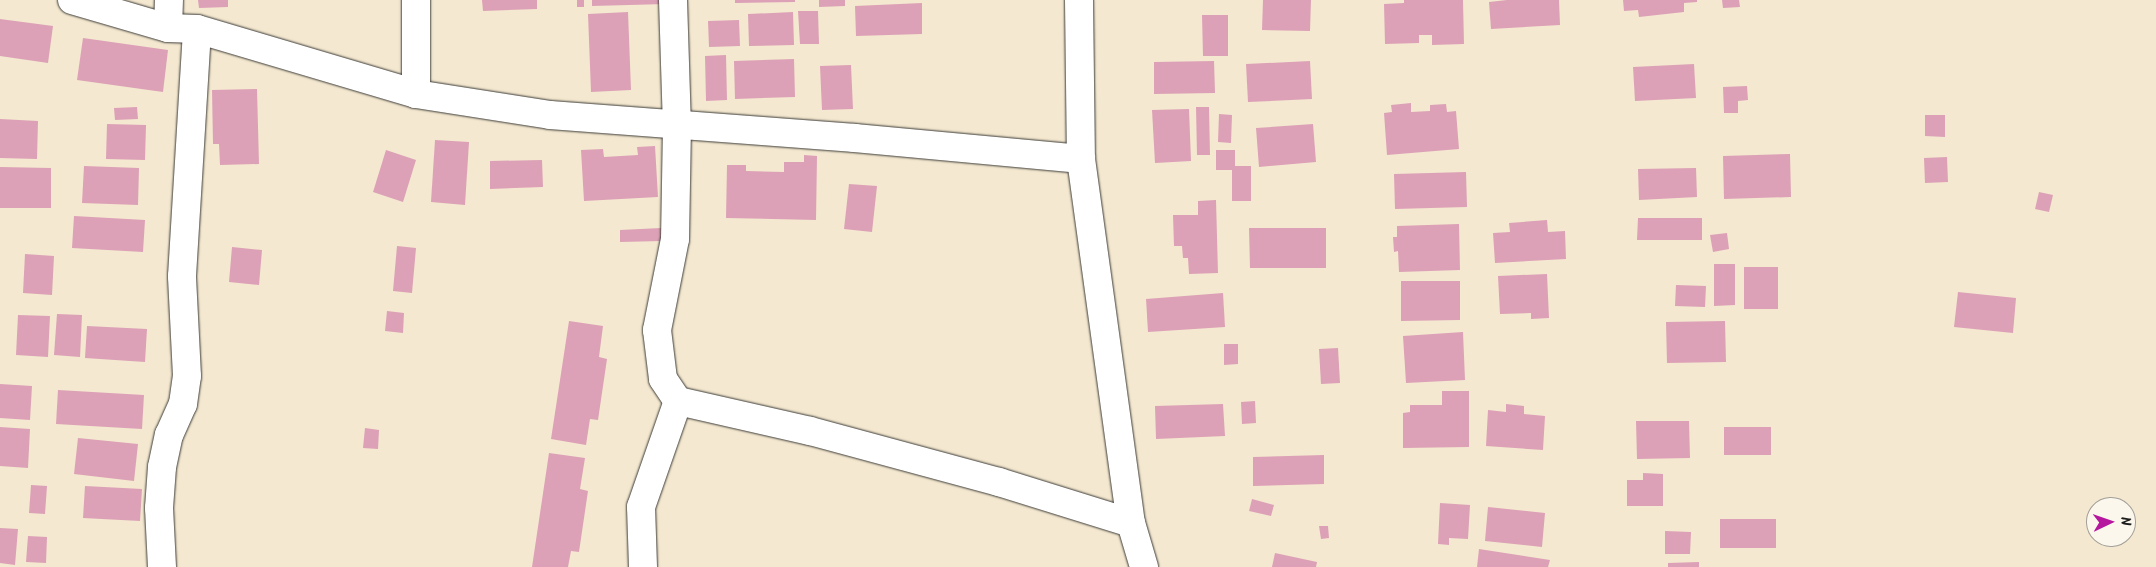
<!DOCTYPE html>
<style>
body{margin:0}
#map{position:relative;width:2156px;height:567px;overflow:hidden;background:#f4e8d0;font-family:Kalam,sans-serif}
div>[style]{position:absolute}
.building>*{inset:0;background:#dca1b6}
.roads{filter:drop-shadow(0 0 1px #3c3b37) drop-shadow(0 0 1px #3c3b37)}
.minor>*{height:28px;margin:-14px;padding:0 14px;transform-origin:14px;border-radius:14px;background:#fff}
span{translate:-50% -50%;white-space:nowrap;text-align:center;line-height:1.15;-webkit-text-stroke:4px #fbf7ec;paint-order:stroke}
.north{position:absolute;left:2086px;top:497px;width:50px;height:50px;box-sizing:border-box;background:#fbf7ec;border:1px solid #a29f99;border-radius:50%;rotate:87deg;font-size:14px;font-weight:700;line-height:20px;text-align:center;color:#1c1c1c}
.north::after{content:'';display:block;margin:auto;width:18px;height:22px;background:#b5179e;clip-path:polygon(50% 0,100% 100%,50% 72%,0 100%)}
</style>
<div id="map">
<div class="building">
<i style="clip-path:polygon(198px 0,228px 0,228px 7px,199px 8px)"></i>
<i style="clip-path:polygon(482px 0,537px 0,537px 9px,483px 11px)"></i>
<i style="clip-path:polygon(577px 0,584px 0,584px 7px,577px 7px)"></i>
<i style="clip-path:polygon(592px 0,666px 0,666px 4px,592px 6px)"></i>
<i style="clip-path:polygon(735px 0,795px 0,795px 2px,735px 3px)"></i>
<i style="clip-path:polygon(819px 0,845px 0,845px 6px,819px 7px)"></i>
<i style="clip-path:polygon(1263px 0,1311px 0,1310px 31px,1262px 30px)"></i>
<i style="clip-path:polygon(1404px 0,1463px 0,1464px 44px,1432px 45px,1432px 35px,1419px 35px,1419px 43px,1385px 44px,1384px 4px,1404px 3px)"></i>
<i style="clip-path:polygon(1507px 0,1559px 0,1560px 25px,1491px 29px,1489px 2px)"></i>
<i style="clip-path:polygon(1623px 0,1697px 0,1697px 2px,1684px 3px,1684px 12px,1639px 17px,1638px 10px,1624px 11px)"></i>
<i style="clip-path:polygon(1722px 0,1739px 0,1740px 7px,1723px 8px)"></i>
<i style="clip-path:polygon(922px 3px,922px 34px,856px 36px,855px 6px)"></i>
<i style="clip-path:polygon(798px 11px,818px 11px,819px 44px,800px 44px)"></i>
<i style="clip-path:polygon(628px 12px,631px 90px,591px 92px,588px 14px)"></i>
<i style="clip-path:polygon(793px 12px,794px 45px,749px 46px,748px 14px)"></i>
<i style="clip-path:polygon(1202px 15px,1228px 15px,1228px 56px,1203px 56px)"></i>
<i style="clip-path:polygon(0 19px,53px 26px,48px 63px,0 56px)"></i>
<i style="clip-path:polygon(739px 20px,740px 46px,709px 47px,708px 21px)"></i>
<i style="clip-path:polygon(83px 38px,168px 50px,163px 92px,77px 80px)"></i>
<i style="clip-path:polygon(726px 55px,727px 100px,706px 101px,705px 56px)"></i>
<i style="clip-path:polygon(794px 59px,795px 97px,735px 99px,734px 61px)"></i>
<i style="clip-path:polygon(1214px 61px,1215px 93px,1154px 94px,1154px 62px)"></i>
<i style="clip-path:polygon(1310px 61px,1312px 99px,1248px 102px,1246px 64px)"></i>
<i style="clip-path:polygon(1694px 64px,1696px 98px,1635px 101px,1633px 67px)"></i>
<i style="clip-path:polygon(851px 65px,853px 109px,822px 110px,820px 66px)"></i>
<i style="clip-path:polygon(1747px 86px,1748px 100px,1738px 101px,1738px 113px,1724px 113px,1723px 87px)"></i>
<i style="clip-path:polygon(257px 89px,259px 164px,220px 165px,219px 144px,213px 144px,212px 90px)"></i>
<i style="clip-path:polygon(1411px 103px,1411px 112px,1430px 111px,1430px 105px,1446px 104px,1447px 112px,1456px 111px,1459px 149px,1387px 155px,1384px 113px,1392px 112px,1391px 105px)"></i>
<i style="clip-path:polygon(137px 107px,138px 119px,115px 120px,114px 108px)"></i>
<i style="clip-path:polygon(1196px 107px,1209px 107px,1210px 155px,1197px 155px)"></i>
<i style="clip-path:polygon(1189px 109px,1191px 161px,1155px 163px,1152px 110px)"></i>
<i style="clip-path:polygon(1219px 114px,1232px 115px,1231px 143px,1218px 142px)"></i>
<i style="clip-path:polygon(1925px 115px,1945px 115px,1945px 137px,1925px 136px)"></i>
<i style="clip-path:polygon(0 119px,38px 121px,37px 159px,0 158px)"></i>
<i style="clip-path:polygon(107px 124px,146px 125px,145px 160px,106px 159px)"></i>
<i style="clip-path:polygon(1313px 124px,1316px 162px,1259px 167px,1256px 128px)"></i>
<i style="clip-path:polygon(435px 140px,469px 142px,465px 205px,431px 202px)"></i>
<i style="clip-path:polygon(655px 146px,658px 197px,584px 201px,581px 150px,603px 149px,604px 157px,638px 155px,637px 147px)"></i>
<i style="clip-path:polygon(386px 150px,416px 160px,403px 202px,373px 192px)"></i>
<i style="clip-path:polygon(1216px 150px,1235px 150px,1235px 166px,1251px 166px,1251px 201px,1232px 201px,1232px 170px,1216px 170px)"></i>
<i style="clip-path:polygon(1790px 154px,1791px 197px,1724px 199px,1723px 156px)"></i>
<i style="clip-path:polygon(804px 155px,817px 156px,816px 220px,726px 218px,727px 165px,746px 165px,746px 171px,784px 172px,784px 162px,804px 162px)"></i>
<i style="clip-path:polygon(1947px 157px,1948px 182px,1925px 183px,1924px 158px)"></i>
<i style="clip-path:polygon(542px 160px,543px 187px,490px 189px,490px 161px)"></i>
<i style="clip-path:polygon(84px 166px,139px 168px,138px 205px,82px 203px)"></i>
<i style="clip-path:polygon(0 167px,51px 168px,51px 208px,0 208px)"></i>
<i style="clip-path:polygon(1696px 168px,1697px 197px,1639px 200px,1638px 169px)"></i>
<i style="clip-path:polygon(1466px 172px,1467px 207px,1395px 209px,1394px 174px)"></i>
<i style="clip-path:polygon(849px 184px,877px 186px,872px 232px,844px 229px)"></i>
<i style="clip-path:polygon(2039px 192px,2053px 195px,2049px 212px,2035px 209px)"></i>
<i style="clip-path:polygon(1216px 200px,1218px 273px,1189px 274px,1188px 258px,1183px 258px,1182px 246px,1174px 246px,1173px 215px,1198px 215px,1198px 201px)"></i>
<i style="clip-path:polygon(74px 216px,145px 220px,143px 252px,72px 248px)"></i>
<i style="clip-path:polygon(1638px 218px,1702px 218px,1702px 240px,1637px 240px)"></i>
<i style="clip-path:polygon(1547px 220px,1548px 232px,1565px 231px,1566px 259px,1495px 263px,1493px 233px,1510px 232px,1509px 223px)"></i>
<i style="clip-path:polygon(1459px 224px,1460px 270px,1399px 272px,1398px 251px,1394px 252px,1393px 237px,1397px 237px,1397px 226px)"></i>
<i style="clip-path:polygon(661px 228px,662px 241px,620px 242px,620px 230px)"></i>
<i style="clip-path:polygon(1249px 228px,1326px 228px,1326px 268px,1250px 268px)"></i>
<i style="clip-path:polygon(1727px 233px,1729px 249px,1713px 252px,1710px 235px)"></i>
<i style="clip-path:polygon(397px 246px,416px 248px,412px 293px,393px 291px)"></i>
<i style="clip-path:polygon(232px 247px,262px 250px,259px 285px,229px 282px)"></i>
<i style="clip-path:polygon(25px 254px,54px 256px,52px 295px,23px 293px)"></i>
<i style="clip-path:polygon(1714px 264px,1735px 264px,1735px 305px,1714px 306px)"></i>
<i style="clip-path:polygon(1744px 267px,1778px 267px,1778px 309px,1744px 309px)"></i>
<i style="clip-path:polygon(1547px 274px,1549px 318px,1531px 319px,1531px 313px,1500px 314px,1498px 276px)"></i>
<i style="clip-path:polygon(1401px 281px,1460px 281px,1460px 320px,1401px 321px)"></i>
<i style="clip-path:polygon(1676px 285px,1706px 286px,1705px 307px,1675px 306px)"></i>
<i style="clip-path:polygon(1958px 292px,2016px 298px,2013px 333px,1954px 327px)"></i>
<i style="clip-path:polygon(1223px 293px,1225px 327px,1148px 332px,1146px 299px)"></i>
<i style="clip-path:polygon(387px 311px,404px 313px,403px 333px,385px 331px)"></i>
<i style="clip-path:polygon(57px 314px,82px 315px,80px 357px,54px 355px)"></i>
<i style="clip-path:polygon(18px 315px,50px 316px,48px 357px,16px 355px)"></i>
<i style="clip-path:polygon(569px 321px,603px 326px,599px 357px,607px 359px,598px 420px,590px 419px,586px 445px,551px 439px)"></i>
<i style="clip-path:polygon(1725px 321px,1726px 362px,1667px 363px,1666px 322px)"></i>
<i style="clip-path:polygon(87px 326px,147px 329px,145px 362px,85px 358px)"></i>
<i style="clip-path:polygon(1463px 332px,1465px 380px,1406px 383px,1403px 336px)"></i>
<i style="clip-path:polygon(1224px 344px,1238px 344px,1238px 364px,1224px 365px)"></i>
<i style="clip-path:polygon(1338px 348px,1340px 383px,1321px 384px,1319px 349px)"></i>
<i style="clip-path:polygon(0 384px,32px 386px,30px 420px,0 418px)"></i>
<i style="clip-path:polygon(58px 390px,144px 395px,142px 429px,56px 424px)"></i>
<i style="clip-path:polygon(1442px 391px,1469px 391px,1469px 447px,1403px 448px,1403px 413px,1410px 412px,1410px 405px,1442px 405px)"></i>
<i style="clip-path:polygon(1255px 401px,1256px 423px,1242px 424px,1241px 402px)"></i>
<i style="clip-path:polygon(1223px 404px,1225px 436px,1156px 439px,1155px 406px)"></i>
<i style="clip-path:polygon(1506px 404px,1524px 406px,1524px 414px,1545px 416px,1543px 450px,1486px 446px,1488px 410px,1506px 412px)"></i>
<i style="clip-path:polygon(1636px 421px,1689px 421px,1690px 458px,1637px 459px)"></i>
<i style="clip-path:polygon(0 427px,30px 429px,28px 468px,0 466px)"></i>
<i style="clip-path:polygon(1724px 427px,1771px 427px,1771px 455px,1724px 455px)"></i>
<i style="clip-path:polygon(365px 428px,379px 430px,378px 449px,363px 448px)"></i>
<i style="clip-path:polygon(78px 438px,138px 444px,134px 481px,74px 474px)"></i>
<i style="clip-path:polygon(549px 453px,585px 458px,580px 489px,588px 491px,579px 552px,571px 551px,568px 567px,532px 567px)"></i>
<i style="clip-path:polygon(1324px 455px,1324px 484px,1253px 486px,1253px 457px)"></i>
<i style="clip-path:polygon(1643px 473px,1663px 474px,1663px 506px,1627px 506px,1627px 480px,1643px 480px)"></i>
<i style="clip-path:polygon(31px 485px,47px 486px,45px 514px,29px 513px)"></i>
<i style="clip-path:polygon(85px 486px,142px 489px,140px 521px,83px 518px)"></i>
<i style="clip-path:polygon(1252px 499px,1274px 505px,1271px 516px,1249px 511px)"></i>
<i style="clip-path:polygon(1440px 503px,1470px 505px,1468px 539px,1449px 538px,1449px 545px,1438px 544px)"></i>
<i style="clip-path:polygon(1488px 507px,1545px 513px,1542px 547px,1485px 541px)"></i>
<i style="clip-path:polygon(1720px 519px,1776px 519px,1776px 548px,1720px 548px)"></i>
<i style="clip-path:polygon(1319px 526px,1328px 526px,1329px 538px,1321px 539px)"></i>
<i style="clip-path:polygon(0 528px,18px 529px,15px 565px,0 563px)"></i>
<i style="clip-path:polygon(1665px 531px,1691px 532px,1690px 554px,1665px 554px)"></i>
<i style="clip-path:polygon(28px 536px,47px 537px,46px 563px,26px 562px)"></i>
<i style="clip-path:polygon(1479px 549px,1550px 560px,1548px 567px,1477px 567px)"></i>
<i style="clip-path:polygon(1275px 553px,1317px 562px,1316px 567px,1272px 567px)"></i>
<i style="clip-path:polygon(1699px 562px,1699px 567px,1668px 567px,1668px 563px)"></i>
</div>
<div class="roads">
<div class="minor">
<i style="left:72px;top:0;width:100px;rotate:16.3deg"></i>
<i style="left:168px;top:28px;width:29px;rotate:2deg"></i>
<i style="left:197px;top:29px;width:228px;rotate:16.5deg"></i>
<i style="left:416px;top:94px;width:136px;rotate:8.9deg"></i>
<i style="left:550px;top:115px;width:306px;rotate:4.3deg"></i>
<i style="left:855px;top:138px;width:227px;rotate:5.3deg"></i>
<i style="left:673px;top:0;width:126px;rotate:88.2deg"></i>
<i style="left:677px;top:126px;width:113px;rotate:91deg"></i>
<i style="left:675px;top:239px;width:93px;rotate:101.2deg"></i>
<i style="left:657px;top:330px;width:49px;rotate:83deg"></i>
<i style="left:663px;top:379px;width:27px;rotate:56deg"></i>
<i style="left:678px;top:401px;width:135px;rotate:12.8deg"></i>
<i style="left:810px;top:431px;width:196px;rotate:15.1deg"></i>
<i style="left:999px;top:482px;width:138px;rotate:17.3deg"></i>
<i style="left:1079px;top:0;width:159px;rotate:89.3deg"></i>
<i style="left:1081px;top:159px;width:367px;rotate:82.2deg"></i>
<i style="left:1131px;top:523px;width:46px;rotate:73.5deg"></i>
<i style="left:168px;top:28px;width:28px;rotate:-88deg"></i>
<i style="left:416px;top:94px;width:94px;rotate:-90deg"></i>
<i style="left:162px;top:567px;width:59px;rotate:-92.9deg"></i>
<i style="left:159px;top:508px;width:41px;rotate:-85.8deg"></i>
<i style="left:162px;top:467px;width:33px;rotate:-78deg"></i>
<i style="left:169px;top:435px;width:34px;rotate:-66deg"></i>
<i style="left:183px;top:404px;width:28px;rotate:-82deg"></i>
<i style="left:187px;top:376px;width:100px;rotate:-92.9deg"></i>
<i style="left:182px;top:276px;width:247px;rotate:-86.5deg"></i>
<i style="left:643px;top:567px;width:60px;rotate:-91.9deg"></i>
<i style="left:641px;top:507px;width:112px;rotate:-70.8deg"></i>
</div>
</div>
<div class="north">N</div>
</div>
